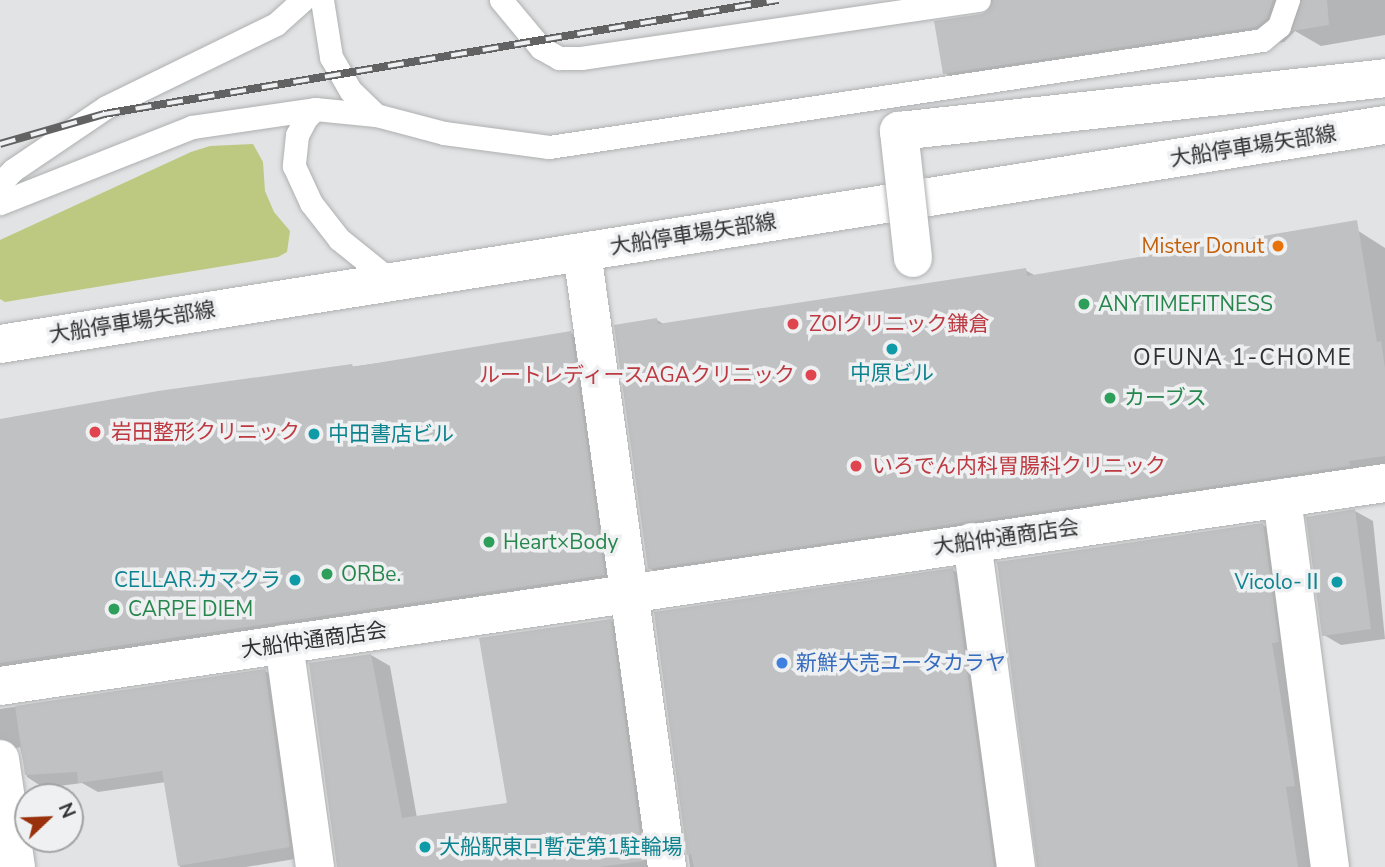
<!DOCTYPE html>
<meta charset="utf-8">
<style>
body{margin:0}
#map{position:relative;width:1385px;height:867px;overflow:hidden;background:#e1e3e4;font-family:"Nunito Sans","Noto Sans JP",sans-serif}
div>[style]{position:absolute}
.green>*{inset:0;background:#bdc981}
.shadow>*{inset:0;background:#0003}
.building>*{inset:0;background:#c0c1c2}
.roads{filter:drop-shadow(0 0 2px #afb0b1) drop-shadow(0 0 2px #afb0b1)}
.lane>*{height:23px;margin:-11.5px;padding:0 11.5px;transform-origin:11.5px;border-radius:11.5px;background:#fff}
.street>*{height:38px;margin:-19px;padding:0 19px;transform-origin:19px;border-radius:19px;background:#fff}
.secondary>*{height:38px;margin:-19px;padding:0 19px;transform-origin:19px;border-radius:19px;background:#fff}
.rail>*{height:8px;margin-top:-4px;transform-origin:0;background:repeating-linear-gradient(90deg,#eff0f1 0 16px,#626263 0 32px);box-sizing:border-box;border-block:2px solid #626263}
.bridges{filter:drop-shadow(0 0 2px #afb0b1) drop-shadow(0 0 2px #afb0b1)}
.street-bridge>*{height:38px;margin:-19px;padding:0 19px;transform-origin:19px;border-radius:19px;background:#fff}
.dots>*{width:19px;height:19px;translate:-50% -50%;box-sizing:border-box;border:4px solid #eff0f1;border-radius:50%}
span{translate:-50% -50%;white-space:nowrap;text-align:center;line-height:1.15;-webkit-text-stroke:7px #eff0f1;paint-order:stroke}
.street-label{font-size:21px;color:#303031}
.food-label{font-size:21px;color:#c56008}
.right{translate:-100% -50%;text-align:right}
.leisure-label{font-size:21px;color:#27864d}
.left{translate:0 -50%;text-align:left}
.health-label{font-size:21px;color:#be3a42}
.culture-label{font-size:21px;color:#0d838f}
.shop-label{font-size:21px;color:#366cbe}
.neighbourhood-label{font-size:23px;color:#303031;letter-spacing:2px}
.north{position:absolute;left:14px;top:783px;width:70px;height:70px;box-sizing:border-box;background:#eff0f1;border:2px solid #a3a3a4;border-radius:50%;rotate:67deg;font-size:19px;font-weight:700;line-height:28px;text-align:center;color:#303031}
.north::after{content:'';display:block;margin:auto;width:24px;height:32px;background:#99320c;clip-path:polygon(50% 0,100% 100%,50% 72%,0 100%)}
</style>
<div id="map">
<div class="green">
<i style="clip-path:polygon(253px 144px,263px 162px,265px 191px,274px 212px,290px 231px,287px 252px,278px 257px,5px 302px,0 299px,0 240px,191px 152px,210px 146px)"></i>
</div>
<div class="shadow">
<i style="clip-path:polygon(945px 0,1385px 0,1385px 35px,1321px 46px,1295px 31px,1284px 42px,972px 89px,945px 73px,996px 2px,958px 8px)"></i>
<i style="clip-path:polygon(1346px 223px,1385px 248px,1385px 470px,670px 580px,649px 568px,657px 320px,665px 325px,1025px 270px,1036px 276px)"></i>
<i style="clip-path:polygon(571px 333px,588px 343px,622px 585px,0 684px,0 420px,158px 393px,511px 345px)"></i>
<i style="clip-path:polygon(1355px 511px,1373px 521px,1385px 639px,1341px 645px,1324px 635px)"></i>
<i style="clip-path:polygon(1263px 525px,1281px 535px,1314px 867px,1039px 867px)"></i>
<i style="clip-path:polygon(953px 570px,972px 581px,1010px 867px,690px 867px,656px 614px)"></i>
<i style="clip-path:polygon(610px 620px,629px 631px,661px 867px,339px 867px,371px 655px,390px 666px,417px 818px,509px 805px)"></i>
<i style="clip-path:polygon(265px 671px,283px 681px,307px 857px,246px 867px,180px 867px,166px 782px,98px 792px,82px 783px,44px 788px,27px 777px,20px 747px,4px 752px,0 757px,0 709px)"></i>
</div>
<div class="building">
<i style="clip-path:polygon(993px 0,1273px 0,1267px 18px,1256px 27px,943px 74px,934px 21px,982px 14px,988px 10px)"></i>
<i style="clip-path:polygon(1302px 0,1327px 0,1329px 25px,1292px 31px)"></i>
<i style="clip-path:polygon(1357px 220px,1377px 342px,1381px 341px,1385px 368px,1385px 456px,1349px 461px,1350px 466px,648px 569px,614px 325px,657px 318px,658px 324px,1026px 268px,1027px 276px)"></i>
<i style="clip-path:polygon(571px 331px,605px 575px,0 663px,0 419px,158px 391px,352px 364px,353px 367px)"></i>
<i style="clip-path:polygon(1355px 509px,1371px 629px,1322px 636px,1306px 517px)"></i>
<i style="clip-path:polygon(1263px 523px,1279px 642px,1272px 643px,1295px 786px,1286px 787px,1298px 867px,1037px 867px,997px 562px)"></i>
<i style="clip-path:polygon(953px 568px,994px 867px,694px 867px,691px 854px,687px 855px,654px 612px)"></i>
<i style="clip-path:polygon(611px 619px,644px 861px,599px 867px,337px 867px,309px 663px,371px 654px,402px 818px,507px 803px,479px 638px)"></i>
<i style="clip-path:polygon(265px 669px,290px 847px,178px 866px,162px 771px,78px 783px,77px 772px,25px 775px,15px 706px)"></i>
</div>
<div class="roads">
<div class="lane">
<i style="left:322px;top:0;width:58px;rotate:81deg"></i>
<i style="left:331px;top:57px;width:39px;rotate:60deg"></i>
<i style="left:351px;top:91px;width:35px;rotate:44deg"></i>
<i style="left:501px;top:0;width:62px;rotate:50.2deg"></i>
<i style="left:541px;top:48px;width:21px;rotate:29deg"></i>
<i style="left:559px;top:58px;width:22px"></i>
<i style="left:581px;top:58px;width:402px;rotate:-8.3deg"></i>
<i style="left:315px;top:109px;width:13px;rotate:135deg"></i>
<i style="left:306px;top:118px;width:19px;rotate:118deg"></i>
<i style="left:297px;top:135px;width:31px;rotate:96deg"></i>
<i style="left:294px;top:166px;width:41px;rotate:65.3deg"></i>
<i style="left:311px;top:203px;width:46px;rotate:52.1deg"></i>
<i style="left:339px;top:239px;width:67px;rotate:38.9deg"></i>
<i style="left:0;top:183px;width:18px;rotate:-45deg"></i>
<i style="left:13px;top:170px;width:112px;rotate:-34.1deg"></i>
<i style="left:106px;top:107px;width:189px;rotate:-26deg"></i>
<i style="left:276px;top:24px;width:36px;rotate:-42deg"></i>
<i style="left:0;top:203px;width:206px;rotate:-21.6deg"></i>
<i style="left:192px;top:127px;width:124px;rotate:-8.3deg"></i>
<i style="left:315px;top:109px;width:61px;rotate:5.6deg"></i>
<i style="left:376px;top:115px;width:70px;rotate:14.8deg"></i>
<i style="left:444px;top:133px;width:106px;rotate:7.6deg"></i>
<i style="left:549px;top:147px;width:721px;rotate:-8.53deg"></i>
<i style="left:1262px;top:40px;width:22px;rotate:-39deg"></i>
<i style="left:1279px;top:26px;width:28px;rotate:-71deg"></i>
</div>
<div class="street">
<i style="left:582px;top:252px;width:621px;rotate:82.13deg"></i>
<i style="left:1282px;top:498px;width:372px;rotate:82.6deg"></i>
<i style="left:972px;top:542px;width:328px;rotate:82.3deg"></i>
<i style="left:284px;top:644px;width:225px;rotate:82.1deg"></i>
<i style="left:0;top:686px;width:1400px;rotate:-8.34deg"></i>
<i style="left:0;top:759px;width:109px;rotate:81.6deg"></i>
</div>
<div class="secondary">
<i style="left:0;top:344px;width:1402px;rotate:-8.99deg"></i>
</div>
</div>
<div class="rail">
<i style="left:0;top:144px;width:108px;rotate:-16.1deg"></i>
<i style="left:104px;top:114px;width:684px;rotate:-9.6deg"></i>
</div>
<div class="bridges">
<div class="street-bridge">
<i style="left:913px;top:258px;width:128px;rotate:-96.3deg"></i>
<i style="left:899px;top:131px;width:489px;rotate:-6.2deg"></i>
</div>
</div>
<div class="dots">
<i style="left:1278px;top:246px;background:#e8710a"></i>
<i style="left:1084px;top:304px;background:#2e9e5b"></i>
<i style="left:793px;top:324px;background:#e0444e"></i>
<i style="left:892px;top:349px;background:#0f9aa8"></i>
<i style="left:811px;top:375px;background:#e0444e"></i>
<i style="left:1110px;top:398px;background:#2e9e5b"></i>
<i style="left:95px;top:432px;background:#e0444e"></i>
<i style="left:314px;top:434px;background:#0f9aa8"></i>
<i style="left:856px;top:466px;background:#e0444e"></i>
<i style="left:489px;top:542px;background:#2e9e5b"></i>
<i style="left:327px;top:574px;background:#2e9e5b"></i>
<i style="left:295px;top:580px;background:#0f9aa8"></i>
<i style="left:1337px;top:582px;background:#0f9aa8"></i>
<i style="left:114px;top:609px;background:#2e9e5b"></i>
<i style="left:782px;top:663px;background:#3f7fe0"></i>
<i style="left:425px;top:847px;background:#0f9aa8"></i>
</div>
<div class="street-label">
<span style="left:1253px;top:146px;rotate:-9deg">大船停車場矢部線</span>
<span style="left:693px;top:234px;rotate:-9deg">大船停車場矢部線</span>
<span style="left:132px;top:322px;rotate:-9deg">大船停車場矢部線</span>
<span style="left:1006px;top:537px;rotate:-8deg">大船仲通商店会</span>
<span style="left:314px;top:640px;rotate:-8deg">大船仲通商店会</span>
</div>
<div class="food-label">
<span class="right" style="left:1264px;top:246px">Mister Donut</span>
</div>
<div class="leisure-label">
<span class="left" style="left:1098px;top:304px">ANYTIMEFITNESS</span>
<span class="left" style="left:1124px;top:398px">カーブス</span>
<span class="left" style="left:503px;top:542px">Heart×Body</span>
<span class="left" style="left:341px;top:574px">ORBe.</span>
<span class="left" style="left:128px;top:609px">CARPE DIEM</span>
</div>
<div class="health-label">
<span class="left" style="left:809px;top:324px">ZOIクリニック鎌倉</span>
<span class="right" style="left:795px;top:375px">ルートレディースAGAクリニック</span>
<span class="left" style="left:111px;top:432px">岩田整形クリニック</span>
<span class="left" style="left:872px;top:466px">いろでん内科胃腸科クリニック</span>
</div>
<div class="culture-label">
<span style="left:892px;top:373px">中原ビル</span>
<span class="left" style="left:328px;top:434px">中田書店ビル</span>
<span class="right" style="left:281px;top:580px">CELLAR.カマクラ</span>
<span class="right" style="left:1323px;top:582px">Vicolo-Ⅱ</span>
<span class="left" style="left:439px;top:847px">大船駅東口暫定第1駐輪場</span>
</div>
<div class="shop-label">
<span class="left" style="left:796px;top:663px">新鮮大売ユータカラヤ</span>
</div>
<div class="neighbourhood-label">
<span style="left:1243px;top:358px">OFUNA 1-CHOME</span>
</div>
<div class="north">N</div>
</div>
